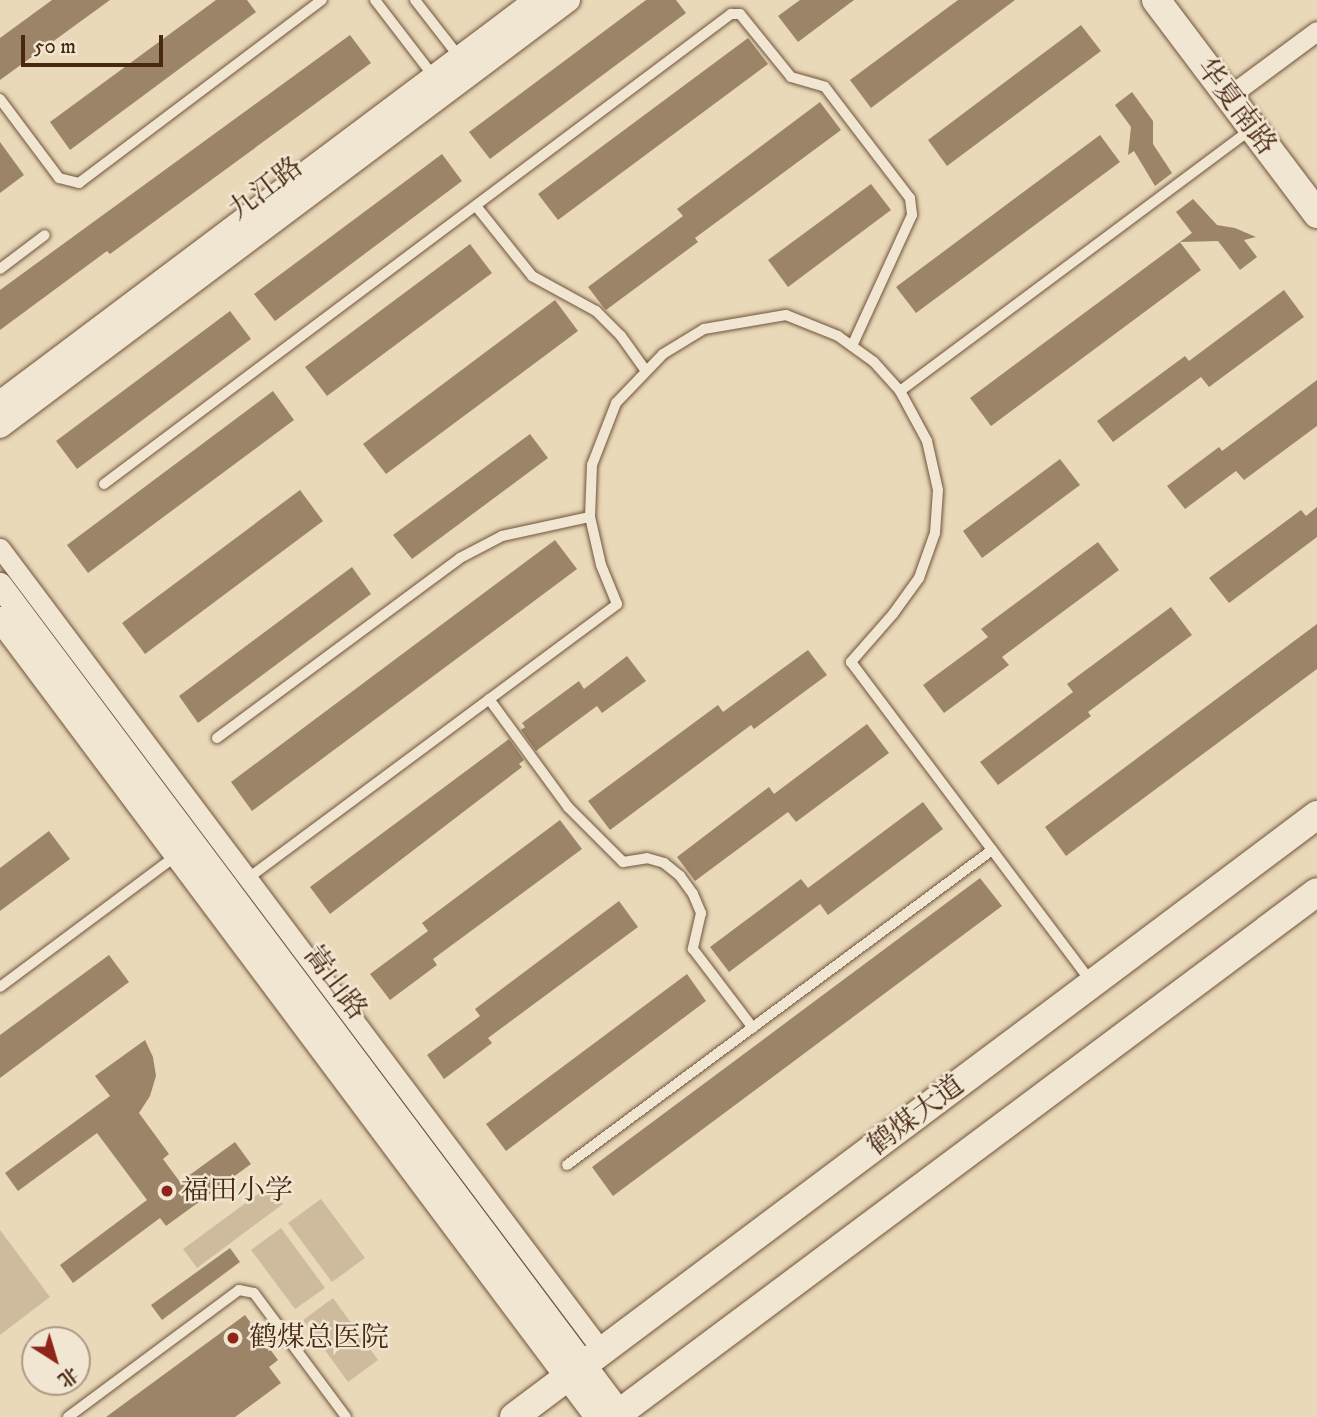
<!DOCTYPE html>
<meta charset="utf-8">
<style>
body{margin:0}
#map{position:relative;width:1317px;height:1417px;overflow:hidden;background:#ead9b9;font-family:"IM FELL DW Pica","Noto Serif SC",serif}
div>[style]{position:absolute}
.green>*{inset:0;background:#cebb9d}
.building>*{inset:0;background:#9c8469}
.roads{filter:drop-shadow(0 0 2px #70543c) drop-shadow(0 0 2px #70543c)}
.service>*{height:10px;margin:-5px;padding:0 5px;transform-origin:5px;border-radius:5px;background:#f1e6d2}
.minor>*{height:19px;margin:-9.5px;padding:0 9.5px;transform-origin:9.5px;border-radius:9.5px;background:#f1e6d2}
.tertiary>*{height:24px;margin:-12px;padding:0 12px;transform-origin:12px;border-radius:12px;background:#f1e6d2}
.secondary>*{height:28px;margin:-14px;padding:0 14px;transform-origin:14px;border-radius:14px;background:#f1e6d2}
.dots>*{width:19px;height:19px;translate:-50% -50%;box-sizing:border-box;border:4px solid #f1e6d2;border-radius:50%}
span{translate:-50% -50%;white-space:nowrap;text-align:center;line-height:1.15;-webkit-text-stroke:5px #f1e6d2;paint-order:stroke}
.street-label{font-size:28px;color:#482713}
.poi-label{font-size:28px;color:#482713}
.left{translate:0 -50%;text-align:left}
.north{position:absolute;left:21px;top:1326px;width:70px;height:70px;box-sizing:border-box;background:#f1e6d2;border:2px solid #ad9a86;border-radius:50%;rotate:143deg;font-size:19px;font-weight:700;line-height:28px;text-align:center;color:#482713}
.north::after{content:'';display:block;margin:auto;width:24px;height:32px;background:#8f2418;clip-path:polygon(50% 0,100% 100%,50% 72%,0 100%)}
.scale{position:absolute;left:21px;top:35px;width:142px;height:32px;box-sizing:border-box;border:4px solid #482713;border-top:0;padding-left:9px;font-size:21px;line-height:24px;white-space:nowrap;color:#482713;-webkit-text-stroke:5px #f1e6d2;paint-order:stroke}
</style>
<div id="map">
<div class="green">
<i style="clip-path:polygon(269px 1186px,283px 1204px,197px 1268px,183px 1249px)"></i>
<i style="clip-path:polygon(321px 1199px,365px 1258px,332px 1282px,288px 1223px)"></i>
<i style="clip-path:polygon(281px 1228px,325px 1288px,295px 1309px,251px 1250px)"></i>
<i style="clip-path:polygon(0 1230px,50px 1297px,0 1335px)"></i>
<i style="clip-path:polygon(333px 1298px,378px 1360px,348px 1382px,303px 1320px)"></i>
</div>
<div class="building">
<i style="clip-path:polygon(52px 0,110px 0,0 80px,0 38px)"></i>
<i style="clip-path:polygon(216px 0,247px 0,256px 12px,70px 150px,50px 122px)"></i>
<i style="clip-path:polygon(646px 0,676px 0,686px 13px,490px 159px,469px 132px)"></i>
<i style="clip-path:polygon(800px 0,854px 0,798px 42px,778px 16px)"></i>
<i style="clip-path:polygon(958px 0,1015px 0,871px 108px,850px 80px)"></i>
<i style="clip-path:polygon(1081px 25px,1101px 51px,947px 166px,928px 140px)"></i>
<i style="clip-path:polygon(350px 35px,371px 63px,110px 254px,107px 251px,0 330px,0 290px)"></i>
<i style="clip-path:polygon(748px 38px,768px 64px,558px 220px,538px 194px)"></i>
<i style="clip-path:polygon(1132px 92px,1153px 121px,1153px 144px,1172px 173px,1155px 186px,1134px 151px,1128px 155px,1131px 127px,1115px 105px)"></i>
<i style="clip-path:polygon(820px 102px,841px 130px,695px 238px,698px 242px,606px 310px,604px 308px,588px 287px,683px 216px,677px 209px)"></i>
<i style="clip-path:polygon(1100px 135px,1120px 162px,916px 313px,896px 287px)"></i>
<i style="clip-path:polygon(0 142px,24px 175px,0 193px)"></i>
<i style="clip-path:polygon(442px 154px,462px 181px,275px 321px,254px 294px)"></i>
<i style="clip-path:polygon(871px 184px,891px 210px,788px 287px,768px 260px)"></i>
<i style="clip-path:polygon(1193px 199px,1217px 225px,1235px 228px,1256px 237px,1244px 240px,1257px 257px,1240px 270px,1218px 241px,1180px 242px,1201px 270px,991px 426px,970px 398px,1192px 233px,1176px 212px)"></i>
<i style="clip-path:polygon(470px 244px,492px 273px,327px 396px,305px 367px)"></i>
<i style="clip-path:polygon(1284px 290px,1304px 317px,1209px 387px,1201px 377px,1113px 442px,1097px 421px,1185px 356px,1189px 361px)"></i>
<i style="clip-path:polygon(555px 300px,578px 331px,386px 474px,363px 444px)"></i>
<i style="clip-path:polygon(230px 311px,251px 339px,77px 469px,56px 441px)"></i>
<i style="clip-path:polygon(1317px 380px,1317px 426px,1244px 480px,1236px 471px,1185px 509px,1167px 486px,1219px 447px,1222px 451px)"></i>
<i style="clip-path:polygon(273px 391px,294px 420px,88px 573px,67px 545px)"></i>
<i style="clip-path:polygon(530px 434px,548px 458px,412px 559px,393px 535px)"></i>
<i style="clip-path:polygon(1060px 459px,1080px 485px,982px 558px,963px 531px)"></i>
<i style="clip-path:polygon(300px 490px,323px 521px,145px 654px,122px 623px)"></i>
<i style="clip-path:polygon(1317px 507px,1317px 537px,1229px 603px,1209px 578px,1301px 510px,1306px 516px)"></i>
<i style="clip-path:polygon(555px 540px,577px 569px,252px 811px,231px 782px)"></i>
<i style="clip-path:polygon(1098px 542px,1119px 570px,1002px 657px,1009px 665px,944px 713px,923px 685px,988px 637px,981px 629px)"></i>
<i style="clip-path:polygon(352px 567px,371px 594px,198px 723px,179px 696px)"></i>
<i style="clip-path:polygon(1171px 607px,1192px 635px,1088px 712px,1091px 716px,998px 785px,980px 762px,1073px 692px,1067px 684px)"></i>
<i style="clip-path:polygon(1317px 624px,1317px 669px,1066px 856px,1045px 827px)"></i>
<i style="clip-path:polygon(808px 650px,827px 675px,754px 729px,751px 725px,610px 830px,588px 801px,718px 705px,723px 712px)"></i>
<i style="clip-path:polygon(627px 656px,646px 681px,602px 713px,597px 706px,536px 751px,521px 730px,525px 727px,522px 723px,579px 681px,584px 689px)"></i>
<i style="clip-path:polygon(867px 724px,889px 753px,796px 822px,788px 812px,695px 881px,677px 857px,769px 787px,774px 794px)"></i>
<i style="clip-path:polygon(509px 739px,524px 760px,519px 764px,522px 767px,330px 914px,310px 887px)"></i>
<i style="clip-path:polygon(923px 802px,943px 829px,828px 915px,820px 904px,729px 972px,710px 947px,801px 879px,808px 888px)"></i>
<i style="clip-path:polygon(560px 820px,582px 849px,433px 959px,437px 965px,390px 1000px,370px 974px,428px 931px,422px 923px)"></i>
<i style="clip-path:polygon(49px 831px,70px 859px,0 911px,0 868px)"></i>
<i style="clip-path:polygon(980px 878px,1002px 906px,613px 1196px,592px 1167px)"></i>
<i style="clip-path:polygon(619px 901px,638px 927px,488px 1038px,492px 1043px,444px 1079px,427px 1055px,480px 1016px,475px 1009px)"></i>
<i style="clip-path:polygon(109px 955px,129px 982px,0 1078px,0 1035px)"></i>
<i style="clip-path:polygon(687px 974px,706px 1001px,506px 1151px,486px 1124px)"></i>
<i style="clip-path:polygon(145px 1040px,153px 1057px,156px 1076px,150px 1096px,139px 1113px,169px 1154px,163px 1159px,180px 1182px,235px 1142px,251px 1164px,166px 1226px,160px 1218px,73px 1283px,60px 1265px,147px 1200px,97px 1133px,18px 1191px,5px 1173px,110px 1096px,95px 1076px)"></i>
<i style="clip-path:polygon(230px 1248px,240px 1262px,162px 1320px,151px 1305px)"></i>
<i style="clip-path:polygon(245px 1315px,278px 1360px,269px 1367px,281px 1383px,235px 1417px,106px 1417px)"></i>
</div>
<div class="roads">
<div class="service">
<i style="left:375px;top:0;width:97px;rotate:52.5deg"></i>
<i style="left:415px;top:0;width:73px;rotate:52.2deg"></i>
<i style="left:0;top:99px;width:99px;rotate:53.2deg"></i>
<i style="left:59px;top:178px;width:21px;rotate:14deg"></i>
<i style="left:79px;top:183px;width:304px;rotate:-37deg"></i>
<i style="left:476px;top:206px;width:90px;rotate:51.3deg"></i>
<i style="left:532px;top:276px;width:73px;rotate:28.7deg"></i>
<i style="left:596px;top:311px;width:35px;rotate:45deg"></i>
<i style="left:621px;top:336px;width:43px;rotate:54.5deg"></i>
<i style="left:0;top:269px;width:56px;rotate:-37.1deg"></i>
<i style="left:900px;top:391px;width:437px;rotate:-36.7deg"></i>
<i style="left:104px;top:484px;width:784px;rotate:-36.86deg"></i>
<i style="left:731px;top:14px;width:9px"></i>
<i style="left:740px;top:14px;width:81px;rotate:51deg"></i>
<i style="left:791px;top:77px;width:35px;rotate:16deg"></i>
<i style="left:825px;top:87px;width:140px;rotate:52.6deg"></i>
<i style="left:910px;top:198px;width:17px;rotate:83deg"></i>
<i style="left:912px;top:215px;width:144px;rotate:114.6deg"></i>
<i style="left:489px;top:699px;width:134px;rotate:53.8deg"></i>
<i style="left:568px;top:807px;width:78px;rotate:45deg"></i>
<i style="left:623px;top:862px;width:24px;rotate:-9deg"></i>
<i style="left:647px;top:858px;width:18px;rotate:16deg"></i>
<i style="left:664px;top:863px;width:21px;rotate:39deg"></i>
<i style="left:680px;top:876px;width:22px;rotate:54deg"></i>
<i style="left:693px;top:894px;width:21px;rotate:67deg"></i>
<i style="left:701px;top:913px;width:37px;rotate:103deg"></i>
<i style="left:693px;top:949px;width:99px;rotate:52.8deg"></i>
<i style="left:217px;top:738px;width:302px;rotate:-36.5deg"></i>
<i style="left:460px;top:558px;width:47px;rotate:-27.6deg"></i>
<i style="left:502px;top:536px;width:90px;rotate:-12.2deg"></i>
<i style="left:247px;top:879px;width:461px;rotate:-36.6deg"></i>
<i style="left:617px;top:604px;width:42px;rotate:-112.3deg"></i>
<i style="left:601px;top:565px;width:49px;rotate:-102.9deg"></i>
<i style="left:590px;top:517px;width:52px;rotate:-87.8deg"></i>
<i style="left:592px;top:465px;width:66px;rotate:-68.8deg"></i>
<i style="left:616px;top:403px;width:68px;rotate:-46.2deg"></i>
<i style="left:663px;top:354px;width:48px;rotate:-31.4deg"></i>
<i style="left:704px;top:329px;width:83px;rotate:-9.7deg"></i>
<i style="left:786px;top:315px;width:56px;rotate:22deg"></i>
<i style="left:838px;top:336px;width:44px;rotate:35.8deg"></i>
<i style="left:874px;top:362px;width:39px;rotate:48deg"></i>
<i style="left:900px;top:391px;width:57px;rotate:61.6deg"></i>
<i style="left:927px;top:441px;width:50px;rotate:77.3deg"></i>
<i style="left:938px;top:490px;width:43px;rotate:94deg"></i>
<i style="left:935px;top:533px;width:48px;rotate:109.6deg"></i>
<i style="left:919px;top:578px;width:44px;rotate:125.8deg"></i>
<i style="left:893px;top:614px;width:64px;rotate:131.2deg"></i>
<i style="left:851px;top:662px;width:398px;rotate:53.1deg"></i>
<i style="left:0;top:987px;width:219px;rotate:-36.7deg"></i>
<i style="left:567px;top:1165px;width:529px;rotate:-36.54deg"></i>
<i style="left:68px;top:1417px;width:213px;rotate:-36.6deg"></i>
<i style="left:239px;top:1290px;width:15px;rotate:11deg"></i>
<i style="left:254px;top:1293px;width:154px;rotate:53.4deg"></i>
</div>
<div class="minor">
<i style="left:1229px;top:96px;width:109px;rotate:-36.5deg"></i>
<i style="left:0;top:548px;width:1004px;rotate:53.14deg"></i>
</div>
<div class="tertiary">
<i style="left:0;top:403px;width:671px;rotate:-36.89deg"></i>
<i style="left:0;top:426px;width:710px;rotate:-36.87deg"></i>
<i style="left:0;top:585px;width:1039px;rotate:53.17deg"></i>
<i style="left:0;top:619px;width:997px;rotate:53.2deg"></i>
</div>
<div class="secondary">
<i style="left:1156px;top:0;width:268px;rotate:53deg"></i>
<i style="left:514px;top:1417px;width:1004px;rotate:-36.86deg"></i>
<i style="left:614px;top:1417px;width:877px;rotate:-36.75deg"></i>
</div>
</div>
<div class="dots">
<i style="left:167px;top:1191px;background:#8f2418"></i>
<i style="left:233px;top:1338px;background:#8f2418"></i>
</div>
<div class="street-label">
<span style="left:1236px;top:107px;rotate:53deg">华夏南路</span>
<span style="left:266px;top:189px;rotate:-37deg">九江路</span>
<span style="left:335px;top:983px;rotate:53deg">嵩山路</span>
<span style="left:916px;top:1116px;rotate:-37deg">鹤煤大道</span>
</div>
<div class="poi-label">
<span class="left" style="left:181px;top:1191px">福田小学</span>
<span class="left" style="left:249px;top:1338px">鹤煤总医院</span>
</div>
<div class="north">北</div>
<div class="scale">50 m</div>
</div>
